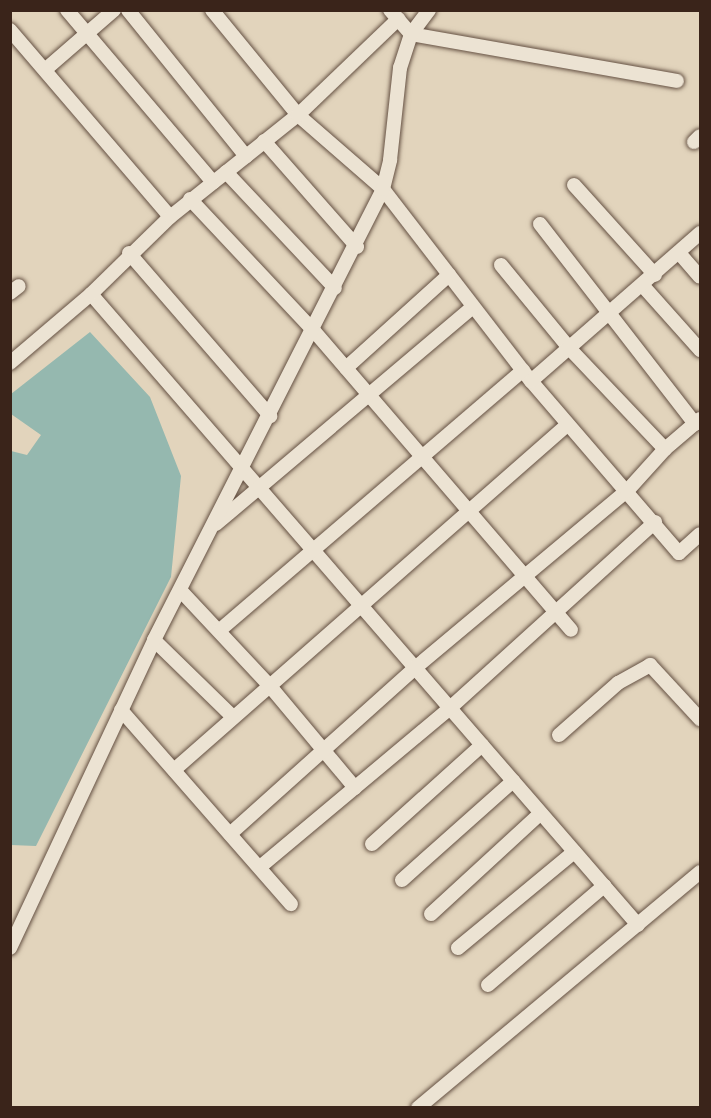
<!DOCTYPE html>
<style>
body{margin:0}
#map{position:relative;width:711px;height:1118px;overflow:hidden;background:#e2d4bc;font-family:"IM FELL DW Pica",serif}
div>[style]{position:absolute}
.water>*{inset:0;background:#95b8af}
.roads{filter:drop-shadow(0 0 2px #645042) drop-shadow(0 0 2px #645042)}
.street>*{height:14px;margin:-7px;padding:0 7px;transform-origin:7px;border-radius:7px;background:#ece3d3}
span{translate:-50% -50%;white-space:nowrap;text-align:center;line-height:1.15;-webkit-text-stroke:4.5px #ece3d3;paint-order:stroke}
.frame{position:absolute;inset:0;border:12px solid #3a241a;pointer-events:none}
</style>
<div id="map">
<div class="water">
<i style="clip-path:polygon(90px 332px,150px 397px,181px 476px,171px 577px,36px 846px,11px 845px,11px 451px,27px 455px,41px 435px,11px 414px,11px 394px)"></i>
</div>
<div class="roads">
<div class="street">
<i style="left:67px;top:10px;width:226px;rotate:49.7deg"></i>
<i style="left:128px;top:10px;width:188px;rotate:51.1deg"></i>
<i style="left:212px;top:10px;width:136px;rotate:50.7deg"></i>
<i style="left:298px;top:115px;width:113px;rotate:41deg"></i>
<i style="left:383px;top:189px;width:242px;rotate:52.4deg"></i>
<i style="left:531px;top:381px;width:227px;rotate:49.3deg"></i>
<i style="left:679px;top:553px;width:28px;rotate:-42deg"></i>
<i style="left:390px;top:10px;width:32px;rotate:49deg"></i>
<i style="left:411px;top:34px;width:270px;rotate:10deg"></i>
<i style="left:10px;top:30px;width:246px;rotate:49.4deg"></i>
<i style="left:46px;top:69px;width:90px;rotate:-40.9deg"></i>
<i style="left:264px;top:141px;width:141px;rotate:48.7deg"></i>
<i style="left:694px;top:142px;width:8px;rotate:-45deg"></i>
<i style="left:226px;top:172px;width:159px;rotate:46.8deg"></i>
<i style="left:574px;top:185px;width:121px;rotate:48deg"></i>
<i style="left:190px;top:199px;width:181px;rotate:46.8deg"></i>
<i style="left:314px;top:331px;width:394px;rotate:49.3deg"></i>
<i style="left:540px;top:224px;width:253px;rotate:52.2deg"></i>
<i style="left:129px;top:253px;width:216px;rotate:49.1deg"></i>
<i style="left:680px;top:254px;width:30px;rotate:49deg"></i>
<i style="left:501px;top:265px;width:109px;rotate:50.6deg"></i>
<i style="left:570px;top:349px;width:138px;rotate:46.5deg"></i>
<i style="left:643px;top:286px;width:86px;rotate:48.3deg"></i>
<i style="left:10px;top:293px;width:11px;rotate:-38deg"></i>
<i style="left:91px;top:294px;width:835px;rotate:49.08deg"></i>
<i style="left:10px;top:363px;width:106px;rotate:-40.4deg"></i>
<i style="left:91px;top:294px;width:110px;rotate:-44.3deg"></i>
<i style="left:170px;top:217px;width:164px;rotate:-38.6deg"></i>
<i style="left:298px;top:115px;width:139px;rotate:-43.8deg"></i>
<i style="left:346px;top:368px;width:139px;rotate:-42.1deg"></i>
<i style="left:531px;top:381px;width:225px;rotate:-41.2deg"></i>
<i style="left:216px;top:524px;width:336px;rotate:-40.2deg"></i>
<i style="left:181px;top:591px;width:129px;rotate:46.9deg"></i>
<i style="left:269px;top:685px;width:134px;rotate:50.1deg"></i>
<i style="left:220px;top:630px;width:399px;rotate:-40.6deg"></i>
<i style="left:154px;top:640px;width:110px;rotate:44.3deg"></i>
<i style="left:121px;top:710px;width:258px;rotate:48.8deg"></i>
<i style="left:559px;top:735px;width:79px;rotate:-41.4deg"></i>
<i style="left:618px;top:683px;width:37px;rotate:-29deg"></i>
<i style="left:650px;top:665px;width:74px;rotate:47.2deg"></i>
<i style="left:174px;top:770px;width:523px;rotate:-41.28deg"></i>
<i style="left:230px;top:834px;width:249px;rotate:-41.9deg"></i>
<i style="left:415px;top:668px;width:276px;rotate:-39.9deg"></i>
<i style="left:627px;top:491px;width:57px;rotate:-47.9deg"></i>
<i style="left:665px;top:449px;width:46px;rotate:-40.6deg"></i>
<i style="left:372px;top:844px;width:148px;rotate:-42deg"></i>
<i style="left:260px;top:867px;width:248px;rotate:-39.9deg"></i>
<i style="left:450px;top:708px;width:277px;rotate:-42.2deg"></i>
<i style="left:402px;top:880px;width:149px;rotate:-41.7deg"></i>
<i style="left:431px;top:914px;width:149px;rotate:-42.6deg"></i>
<i style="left:10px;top:948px;width:340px;rotate:-64.9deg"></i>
<i style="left:154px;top:640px;width:506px;rotate:-63.08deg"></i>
<i style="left:383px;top:189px;width:30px;rotate:-76deg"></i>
<i style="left:390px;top:160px;width:93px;rotate:-83.8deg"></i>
<i style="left:400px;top:68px;width:36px;rotate:-72deg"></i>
<i style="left:411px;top:34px;width:30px;rotate:-53deg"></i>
<i style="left:458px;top:948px;width:151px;rotate:-39.6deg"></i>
<i style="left:488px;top:985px;width:153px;rotate:-40.5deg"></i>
<i style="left:418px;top:1108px;width:368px;rotate:-39.9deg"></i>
</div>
</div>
<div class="frame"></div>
</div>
